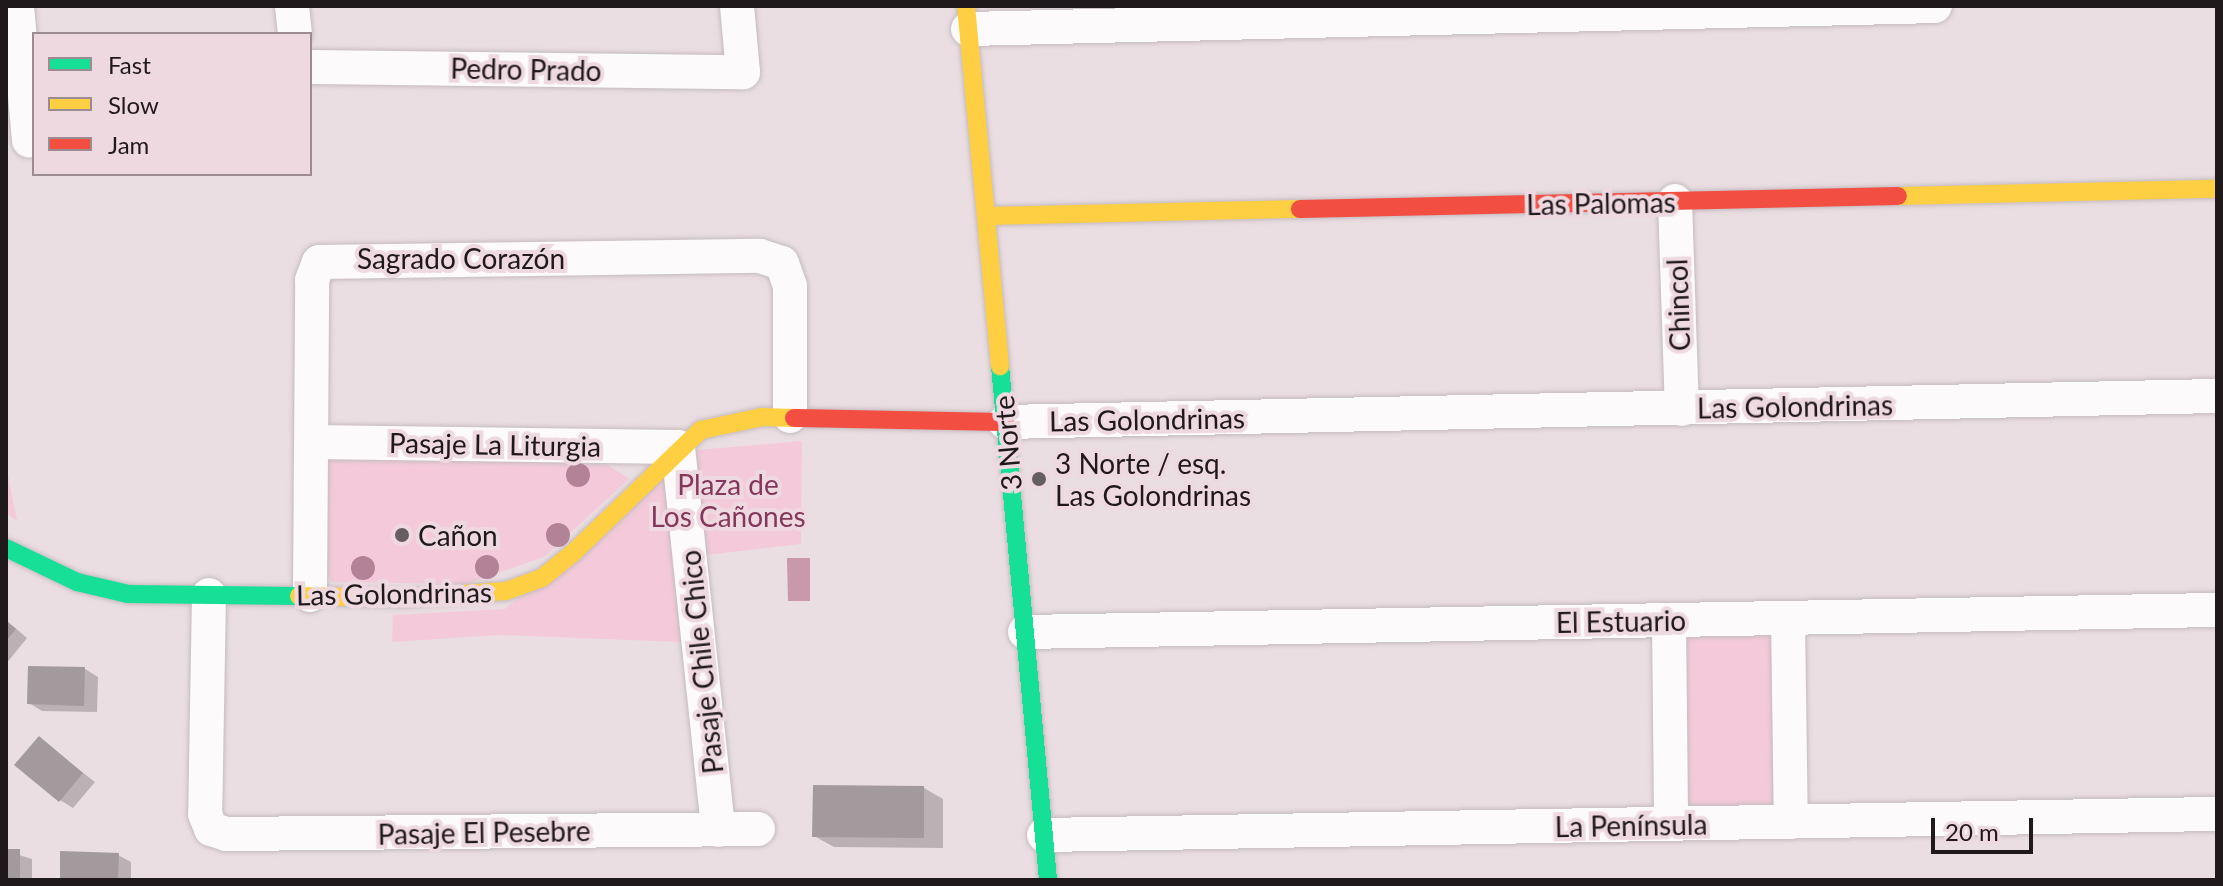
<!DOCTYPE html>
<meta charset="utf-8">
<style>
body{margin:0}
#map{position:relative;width:2223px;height:886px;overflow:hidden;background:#eadee2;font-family:Lato,sans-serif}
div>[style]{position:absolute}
.green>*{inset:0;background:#f4cada}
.water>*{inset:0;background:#c799ab}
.shadow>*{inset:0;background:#0003}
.building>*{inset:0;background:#a29a9d}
.roads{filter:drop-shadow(0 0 2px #c5bbbf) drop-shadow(0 0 2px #c5bbbf)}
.street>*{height:34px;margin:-17px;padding:0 17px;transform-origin:17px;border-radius:17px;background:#fcfafb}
.fast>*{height:18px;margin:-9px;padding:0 9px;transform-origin:9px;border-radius:9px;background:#16e098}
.slow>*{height:18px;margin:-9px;padding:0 9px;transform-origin:9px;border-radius:9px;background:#ffcf43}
.jam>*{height:18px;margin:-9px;padding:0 9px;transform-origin:9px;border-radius:9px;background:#f24e42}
.trees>*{width:24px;height:24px;margin:-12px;border-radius:50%;background:#b28297}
.dots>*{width:22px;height:22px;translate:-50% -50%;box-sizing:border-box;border:4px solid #efd9e1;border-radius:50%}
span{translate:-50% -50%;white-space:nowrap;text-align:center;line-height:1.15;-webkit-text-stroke:8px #efd9e1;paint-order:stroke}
.street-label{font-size:28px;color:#20191b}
.poi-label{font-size:28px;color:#20191b}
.left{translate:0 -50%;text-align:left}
.park-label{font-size:28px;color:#84375a}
.frame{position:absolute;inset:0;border:8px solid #20191b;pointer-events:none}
.legend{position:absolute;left:32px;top:32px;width:280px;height:144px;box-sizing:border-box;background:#efd9e1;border:2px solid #9c8c92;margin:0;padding:10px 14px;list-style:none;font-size:24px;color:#20191b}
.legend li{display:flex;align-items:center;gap:16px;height:40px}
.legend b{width:40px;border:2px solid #9c8c92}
.scale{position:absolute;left:1931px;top:818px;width:102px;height:36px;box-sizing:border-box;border:4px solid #20191b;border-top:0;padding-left:10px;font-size:24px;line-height:28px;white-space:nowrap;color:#20191b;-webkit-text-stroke:6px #efd9e1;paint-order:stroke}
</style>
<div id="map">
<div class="green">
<i style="clip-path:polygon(802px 441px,801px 544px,672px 559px,681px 642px,500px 635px,392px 642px,393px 615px,505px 609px,697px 450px)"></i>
<i style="clip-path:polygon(321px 449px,608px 465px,629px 479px,544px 557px,466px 584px,331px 582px,320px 555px)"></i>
<i style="clip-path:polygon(6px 466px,17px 521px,6px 513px)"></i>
<i style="clip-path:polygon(1778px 634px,1782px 808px,1686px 810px,1682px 636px)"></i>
</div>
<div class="water">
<i style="clip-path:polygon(787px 558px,810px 558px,810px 601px,788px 601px)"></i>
</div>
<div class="shadow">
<i style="clip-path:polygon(6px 620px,27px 638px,6px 664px)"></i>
<i style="clip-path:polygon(85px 669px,98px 677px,97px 712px,42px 711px,29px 703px)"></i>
<i style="clip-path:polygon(39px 739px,95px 782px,73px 808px,60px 800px)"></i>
<i style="clip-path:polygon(924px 788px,943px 799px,943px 848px,834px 847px,814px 836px)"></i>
<i style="clip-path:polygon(6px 851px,32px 859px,32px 880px,6px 880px)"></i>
<i style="clip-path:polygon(118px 855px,131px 862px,131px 880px,62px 880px)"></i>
</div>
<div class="building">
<i style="clip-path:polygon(6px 621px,16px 629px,6px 641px)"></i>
<i style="clip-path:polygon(28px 666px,85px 667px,84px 706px,27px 704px)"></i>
<i style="clip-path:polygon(39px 736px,83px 773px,59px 802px,14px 765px)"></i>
<i style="clip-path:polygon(813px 785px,924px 786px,924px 838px,812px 837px)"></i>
<i style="clip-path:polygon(6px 849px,20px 849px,20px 880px,6px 880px)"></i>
<i style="clip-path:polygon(60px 851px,119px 853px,118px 880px,60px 880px)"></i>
</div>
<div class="roads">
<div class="street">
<i style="left:17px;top:6px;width:135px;rotate:84.9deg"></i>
<i style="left:292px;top:6px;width:28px;rotate:84deg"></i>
<i style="left:968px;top:29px;width:967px;rotate:-1.36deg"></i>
<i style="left:310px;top:67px;width:433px;rotate:0.7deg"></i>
<i style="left:743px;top:72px;width:66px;rotate:-95.2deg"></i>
<i style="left:1675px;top:201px;width:208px;rotate:88.1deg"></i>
<i style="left:1005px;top:422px;width:1212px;rotate:-1.23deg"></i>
<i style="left:312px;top:442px;width:366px;rotate:0.8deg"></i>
<i style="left:678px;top:447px;width:385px;rotate:84deg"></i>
<i style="left:209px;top:595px;width:219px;rotate:91deg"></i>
<i style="left:205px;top:814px;width:16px;rotate:68deg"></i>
<i style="left:211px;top:829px;width:16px;rotate:18deg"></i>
<i style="left:226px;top:834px;width:532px;rotate:-0.54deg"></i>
<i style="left:310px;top:595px;width:315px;rotate:-89.6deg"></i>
<i style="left:312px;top:280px;width:19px;rotate:-69deg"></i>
<i style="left:319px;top:262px;width:441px;rotate:-0.8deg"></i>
<i style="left:760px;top:256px;width:23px;rotate:18deg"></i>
<i style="left:782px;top:263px;width:24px;rotate:71deg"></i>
<i style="left:790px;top:286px;width:130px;rotate:90deg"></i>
<i style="left:1788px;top:618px;width:204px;rotate:89.2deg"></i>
<i style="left:1669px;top:620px;width:204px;rotate:89.4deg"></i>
<i style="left:1025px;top:632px;width:1192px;rotate:-1.06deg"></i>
<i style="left:1044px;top:835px;width:1173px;rotate:-1.03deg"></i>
</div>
<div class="fast">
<i style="left:1000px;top:366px;width:516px;rotate:84.66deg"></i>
<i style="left:6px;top:548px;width:79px;rotate:25.6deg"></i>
<i style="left:77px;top:582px;width:52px;rotate:13.2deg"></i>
<i style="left:128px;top:594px;width:171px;rotate:0.7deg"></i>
</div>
<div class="slow">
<i style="left:966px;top:6px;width:362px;rotate:84.6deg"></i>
<i style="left:1898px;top:196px;width:319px;rotate:-1.3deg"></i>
<i style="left:986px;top:216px;width:314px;rotate:-1.3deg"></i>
<i style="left:299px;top:596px;width:106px;rotate:1.1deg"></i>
<i style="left:405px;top:598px;width:101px;rotate:-4deg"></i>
<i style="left:506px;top:591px;width:38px;rotate:-20deg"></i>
<i style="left:542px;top:578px;width:40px;rotate:-39deg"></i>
<i style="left:573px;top:553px;width:178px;rotate:-43.9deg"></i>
<i style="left:701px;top:430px;width:62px;rotate:-12deg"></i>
<i style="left:762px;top:417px;width:32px;rotate:2deg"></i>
</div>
<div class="jam">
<i style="left:1300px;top:209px;width:598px;rotate:-1.25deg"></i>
<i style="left:794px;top:418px;width:211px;rotate:1.1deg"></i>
</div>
</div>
<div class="trees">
<i style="left:578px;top:475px"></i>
<i style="left:558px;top:535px"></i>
<i style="left:487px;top:567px"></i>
<i style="left:363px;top:568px"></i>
</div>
<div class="dots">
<i style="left:1039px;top:479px;background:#675e61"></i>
<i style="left:402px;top:535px;background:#675e61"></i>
</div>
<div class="street-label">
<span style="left:526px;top:69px;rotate:1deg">Pedro Prado</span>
<span style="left:1601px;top:203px;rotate:-1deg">Las Palomas</span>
<span style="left:461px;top:258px">Sagrado Corazón</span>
<span style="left:1678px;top:305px;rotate:-92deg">Chincol</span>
<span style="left:1795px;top:406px;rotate:-1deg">Las Golondrinas</span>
<span style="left:1147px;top:419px;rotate:-1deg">Las Golondrinas</span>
<span style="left:1007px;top:443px;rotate:-95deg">3 Norte</span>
<span style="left:495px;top:444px;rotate:1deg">Pasaje La Liturgia</span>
<span style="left:394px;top:593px;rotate:-1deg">Las Golondrinas</span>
<span style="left:1621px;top:621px;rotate:-1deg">El Estuario</span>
<span style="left:701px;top:662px;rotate:-96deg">Pasaje Chile Chico</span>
<span style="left:1631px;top:825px;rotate:-1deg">La Península</span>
<span style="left:484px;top:832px;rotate:-1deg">Pasaje El Pesebre</span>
</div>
<div class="poi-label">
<span class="left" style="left:1055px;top:479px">3 Norte / esq.<br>Las Golondrinas</span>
<span class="left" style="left:418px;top:535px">Cañon</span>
</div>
<div class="park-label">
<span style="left:728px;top:500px">Plaza de<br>Los Cañones</span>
</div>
<div class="frame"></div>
<ul class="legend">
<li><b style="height:10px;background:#16e098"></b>Fast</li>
<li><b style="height:10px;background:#ffcf43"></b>Slow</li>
<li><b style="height:10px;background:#f24e42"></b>Jam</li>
</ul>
<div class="scale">20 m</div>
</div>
